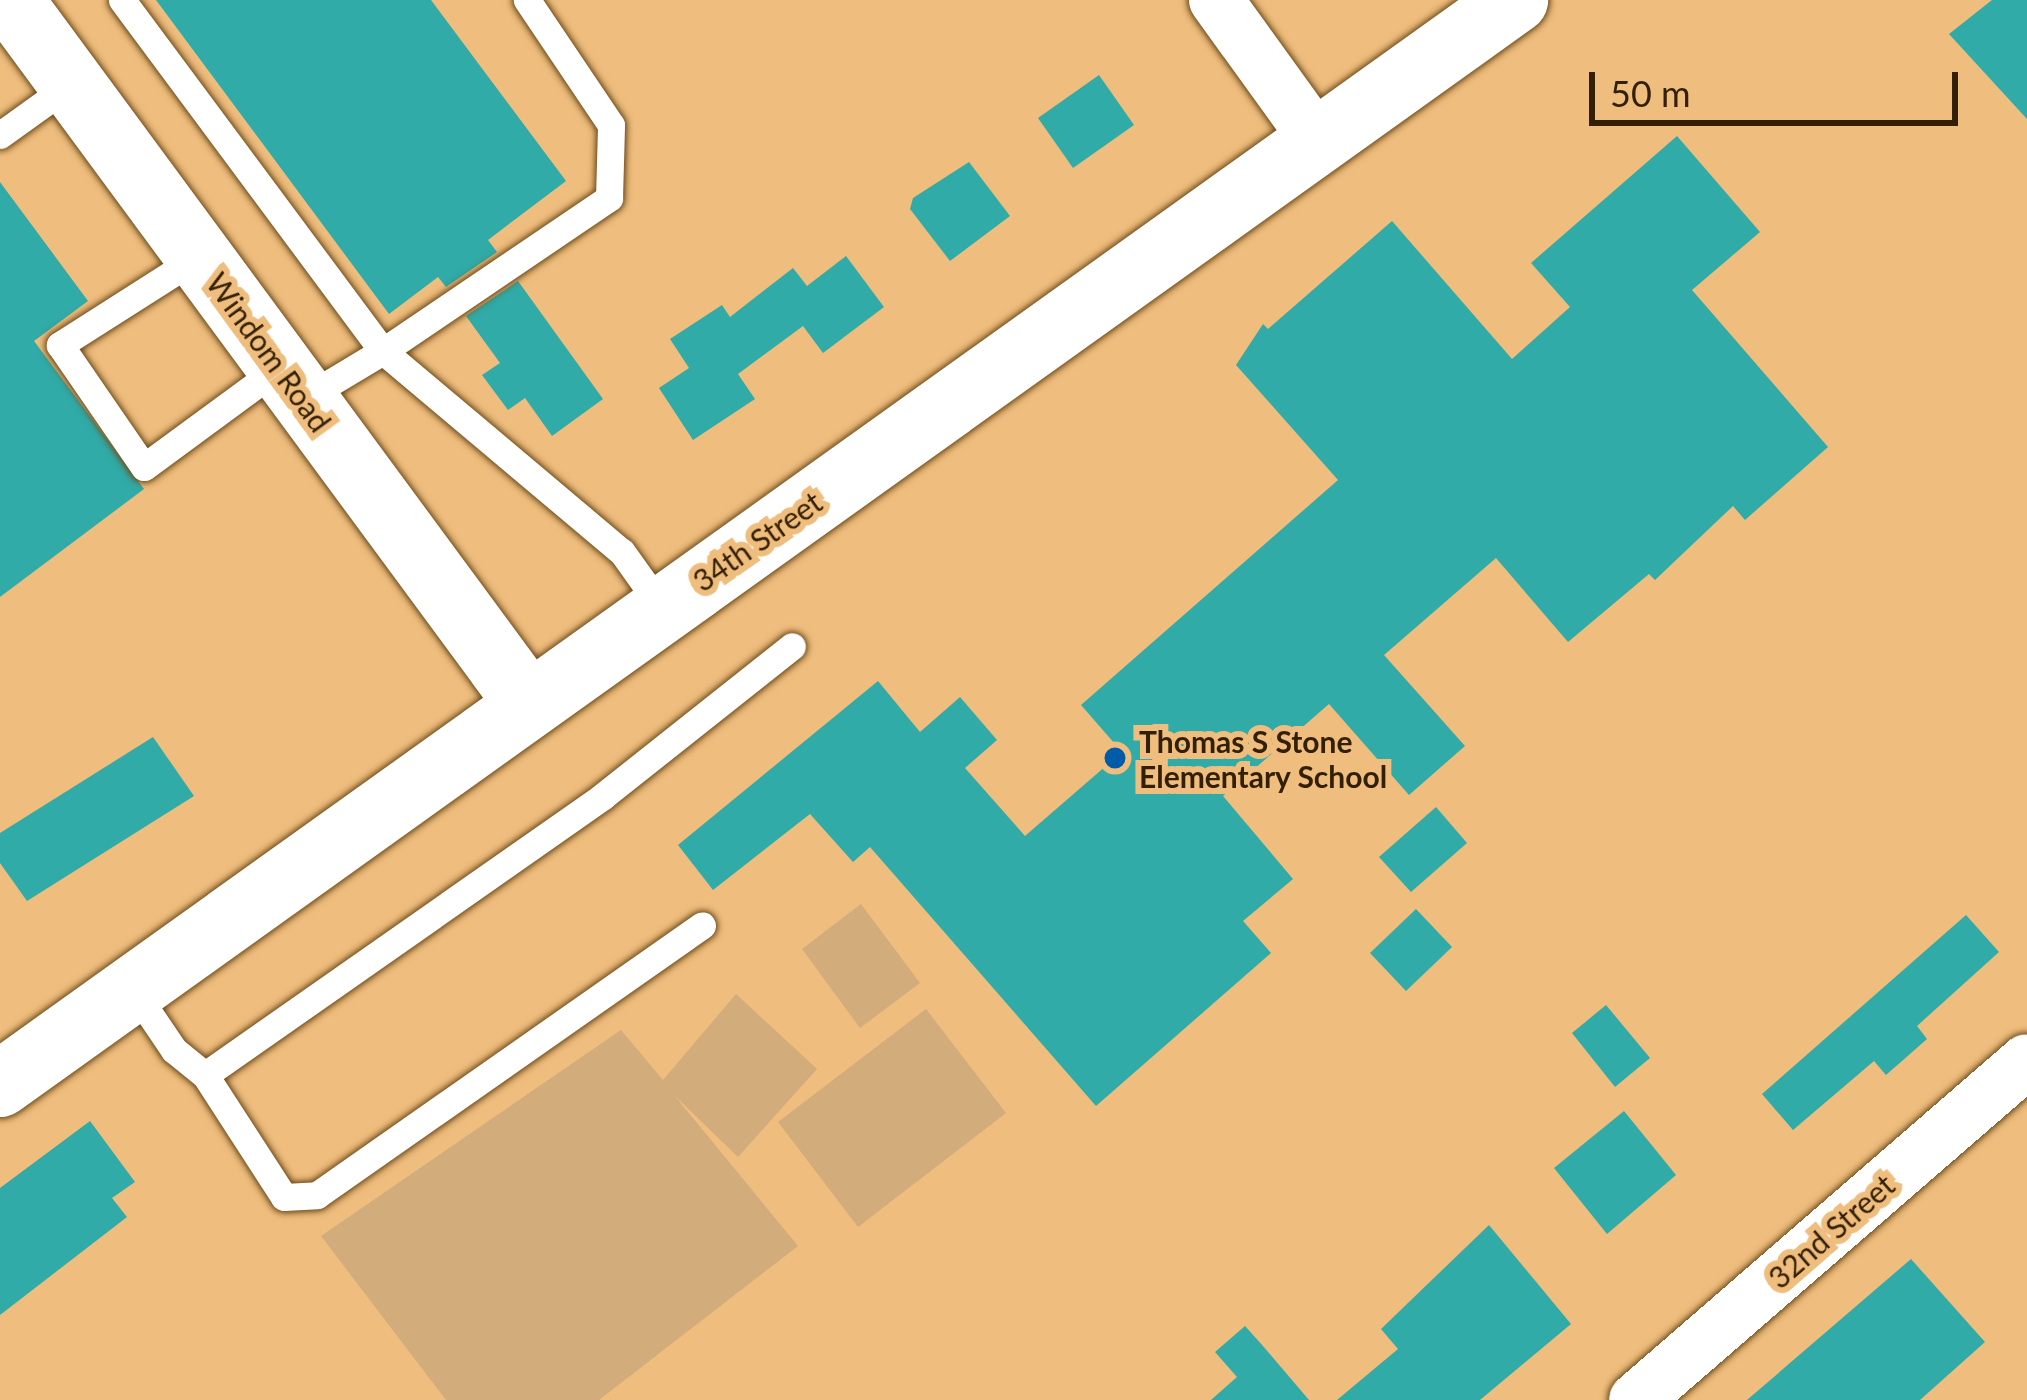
<!DOCTYPE html>
<style>
body{margin:0}
#map{position:relative;width:2027px;height:1400px;overflow:hidden;background:#efbd7d;font-family:Lato,sans-serif}
div>[style]{position:absolute}
.green>*{inset:0;background:#d3ac7b}
.building>*{inset:0;background:#30aba8}
.roads{filter:drop-shadow(0 0 3px #6e4b1a) drop-shadow(0 0 3px #6e4b1a)}
.service>*{height:27px;margin:-13.5px;padding:0 13.5px;transform-origin:13.5px;border-radius:13.5px;background:#fff}
.minor>*{height:54px;margin:-27px;padding:0 27px;transform-origin:27px;border-radius:27px;background:#fff}
.tertiary>*{height:66px;margin:-33px;padding:0 33px;transform-origin:33px;border-radius:33px;background:#fff}
.dots>*{width:33px;height:33px;translate:-50% -50%;box-sizing:border-box;border:6px solid #efbd7d;border-radius:50%}
span{translate:-50% -50%;white-space:nowrap;text-align:center;line-height:1.15;-webkit-text-stroke:12px #efbd7d;paint-order:stroke}
.street-label{font-size:30px;color:#321f04}
.poi-label{font-size:30px;color:#321f04;font-weight:700}
.left{translate:0 -50%;text-align:left}
.scale{position:absolute;left:1589px;top:72px;width:369px;height:54px;box-sizing:border-box;border:6px solid #321f04;border-top:0;padding-left:15px;font-size:36px;line-height:42px;white-space:nowrap;color:#321f04;-webkit-text-stroke:9px #efbd7d;paint-order:stroke}
</style>
<div id="map">
<div class="green">
<i style="clip-path:polygon(861px 904px,920px 983px,860px 1028px,802px 949px)"></i>
<i style="clip-path:polygon(736px 994px,817px 1069px,738px 1157px,674px 1095px,798px 1246px,599px 1400px,446px 1400px,321px 1236px,621px 1030px,663px 1080px)"></i>
<i style="clip-path:polygon(926px 1009px,1006px 1113px,858px 1227px,778px 1122px)"></i>
</div>
<div class="building">
<i style="clip-path:polygon(156px 0,431px 0,566px 181px,488px 240px,497px 252px,446px 287px,438px 277px,389px 314px)"></i>
<i style="clip-path:polygon(1992px 0,2027px 0,2027px 119px,1949px 34px)"></i>
<i style="clip-path:polygon(1099px 75px,1134px 125px,1073px 168px,1038px 118px)"></i>
<i style="clip-path:polygon(1677px 136px,1760px 232px,1692px 290px,1828px 447px,1745px 520px,1733px 506px,1655px 580px,1649px 574px,1568px 642px,1496px 558px,1384px 655px,1465px 746px,1409px 795px,1329px 704px,1223px 796px,1293px 879px,1243px 921px,1271px 953px,1096px 1106px,870px 847px,853px 862px,810px 814px,713px 890px,678px 845px,878px 681px,920px 732px,960px 697px,997px 740px,965px 768px,1025px 836px,1122px 752px,1081px 705px,1338px 480px,1236px 365px,1263px 324px,1268px 329px,1392px 221px,1512px 359px,1570px 307px,1531px 263px)"></i>
<i style="clip-path:polygon(969px 162px,1010px 216px,950px 261px,910px 209px,913px 198px)"></i>
<i style="clip-path:polygon(0 182px,88px 301px,34px 341px,144px 489px,0 597px)"></i>
<i style="clip-path:polygon(846px 256px,884px 307px,823px 353px,803px 326px,738px 374px,755px 399px,693px 440px,659px 388px,689px 368px,670px 339px,722px 305px,730px 317px,793px 268px,807px 286px)"></i>
<i style="clip-path:polygon(518px 281px,603px 399px,552px 436px,525px 398px,508px 410px,482px 375px,500px 363px,466px 316px)"></i>
<i style="clip-path:polygon(153px 737px,194px 796px,27px 901px,0 863px,0 833px)"></i>
<i style="clip-path:polygon(1436px 807px,1467px 843px,1411px 892px,1379px 857px)"></i>
<i style="clip-path:polygon(1416px 909px,1452px 947px,1406px 991px,1370px 953px)"></i>
<i style="clip-path:polygon(1966px 915px,1999px 952px,1917px 1026px,1927px 1039px,1886px 1075px,1874px 1061px,1793px 1130px,1762px 1094px)"></i>
<i style="clip-path:polygon(1606px 1005px,1650px 1058px,1615px 1087px,1572px 1033px)"></i>
<i style="clip-path:polygon(1624px 1111px,1676px 1175px,1607px 1234px,1554px 1168px)"></i>
<i style="clip-path:polygon(90px 1121px,135px 1182px,112px 1198px,127px 1217px,0 1315px,0 1188px)"></i>
<i style="clip-path:polygon(1489px 1225px,1571px 1324px,1480px 1400px,1337px 1400px,1398px 1349px,1381px 1329px)"></i>
<i style="clip-path:polygon(1911px 1259px,1985px 1342px,1920px 1400px,1747px 1400px)"></i>
<i style="clip-path:polygon(1245px 1326px,1263px 1346px,1309px 1400px,1211px 1400px,1237px 1377px,1215px 1352px)"></i>
</div>
<div class="roads">
<div class="service">
<i style="left:122px;top:0;width:437px;rotate:53.4deg"></i>
<i style="left:383px;top:351px;width:273px;rotate:-34.1deg"></i>
<i style="left:609px;top:198px;width:73px;rotate:-88.4deg"></i>
<i style="left:611px;top:125px;width:151px;rotate:-123.9deg"></i>
<i style="left:0;top:135px;width:87px;rotate:-35.7deg"></i>
<i style="left:198px;top:257px;width:164px;rotate:147.5deg"></i>
<i style="left:60px;top:345px;width:148px;rotate:55.5deg"></i>
<i style="left:144px;top:467px;width:169px;rotate:-36.3deg"></i>
<i style="left:303px;top:399px;width:93px;rotate:-31deg"></i>
<i style="left:383px;top:351px;width:312px;rotate:40.1deg"></i>
<i style="left:622px;top:552px;width:69px;rotate:54.5deg"></i>
<i style="left:132px;top:988px;width:75px;rotate:55.9deg"></i>
<i style="left:174px;top:1050px;width:40px;rotate:39deg"></i>
<i style="left:205px;top:1075px;width:145px;rotate:57.1deg"></i>
<i style="left:284px;top:1197px;width:33px;rotate:-3deg"></i>
<i style="left:317px;top:1195px;width:470px;rotate:-35deg"></i>
<i style="left:205px;top:1075px;width:486px;rotate:-35deg"></i>
<i style="left:603px;top:796px;width:241px;rotate:-38.4deg"></i>
</div>
<div class="minor">
<i style="left:1216px;top:0;width:173px;rotate:54.2deg"></i>
<i style="left:1636px;top:1400px;width:517px;rotate:-40.93deg"></i>
</div>
<div class="tertiary">
<i style="left:10px;top:0;width:873px;rotate:53.62deg"></i>
<i style="left:0;top:1084px;width:1863px;rotate:-35.58deg"></i>
</div>
</div>
<div class="dots">
<i style="left:1115px;top:758px;background:#005ba8"></i>
</div>
<div class="street-label">
<span style="left:269px;top:352px;rotate:54deg">Windom Road</span>
<span style="left:757px;top:541px;rotate:-35deg">34th Street</span>
<span style="left:1831px;top:1231px;rotate:-41deg">32nd Street</span>
</div>
<div class="poi-label">
<span class="left" style="left:1139px;top:758px">Thomas S Stone<br>Elementary School</span>
</div>
<div class="scale">50 m</div>
</div>
